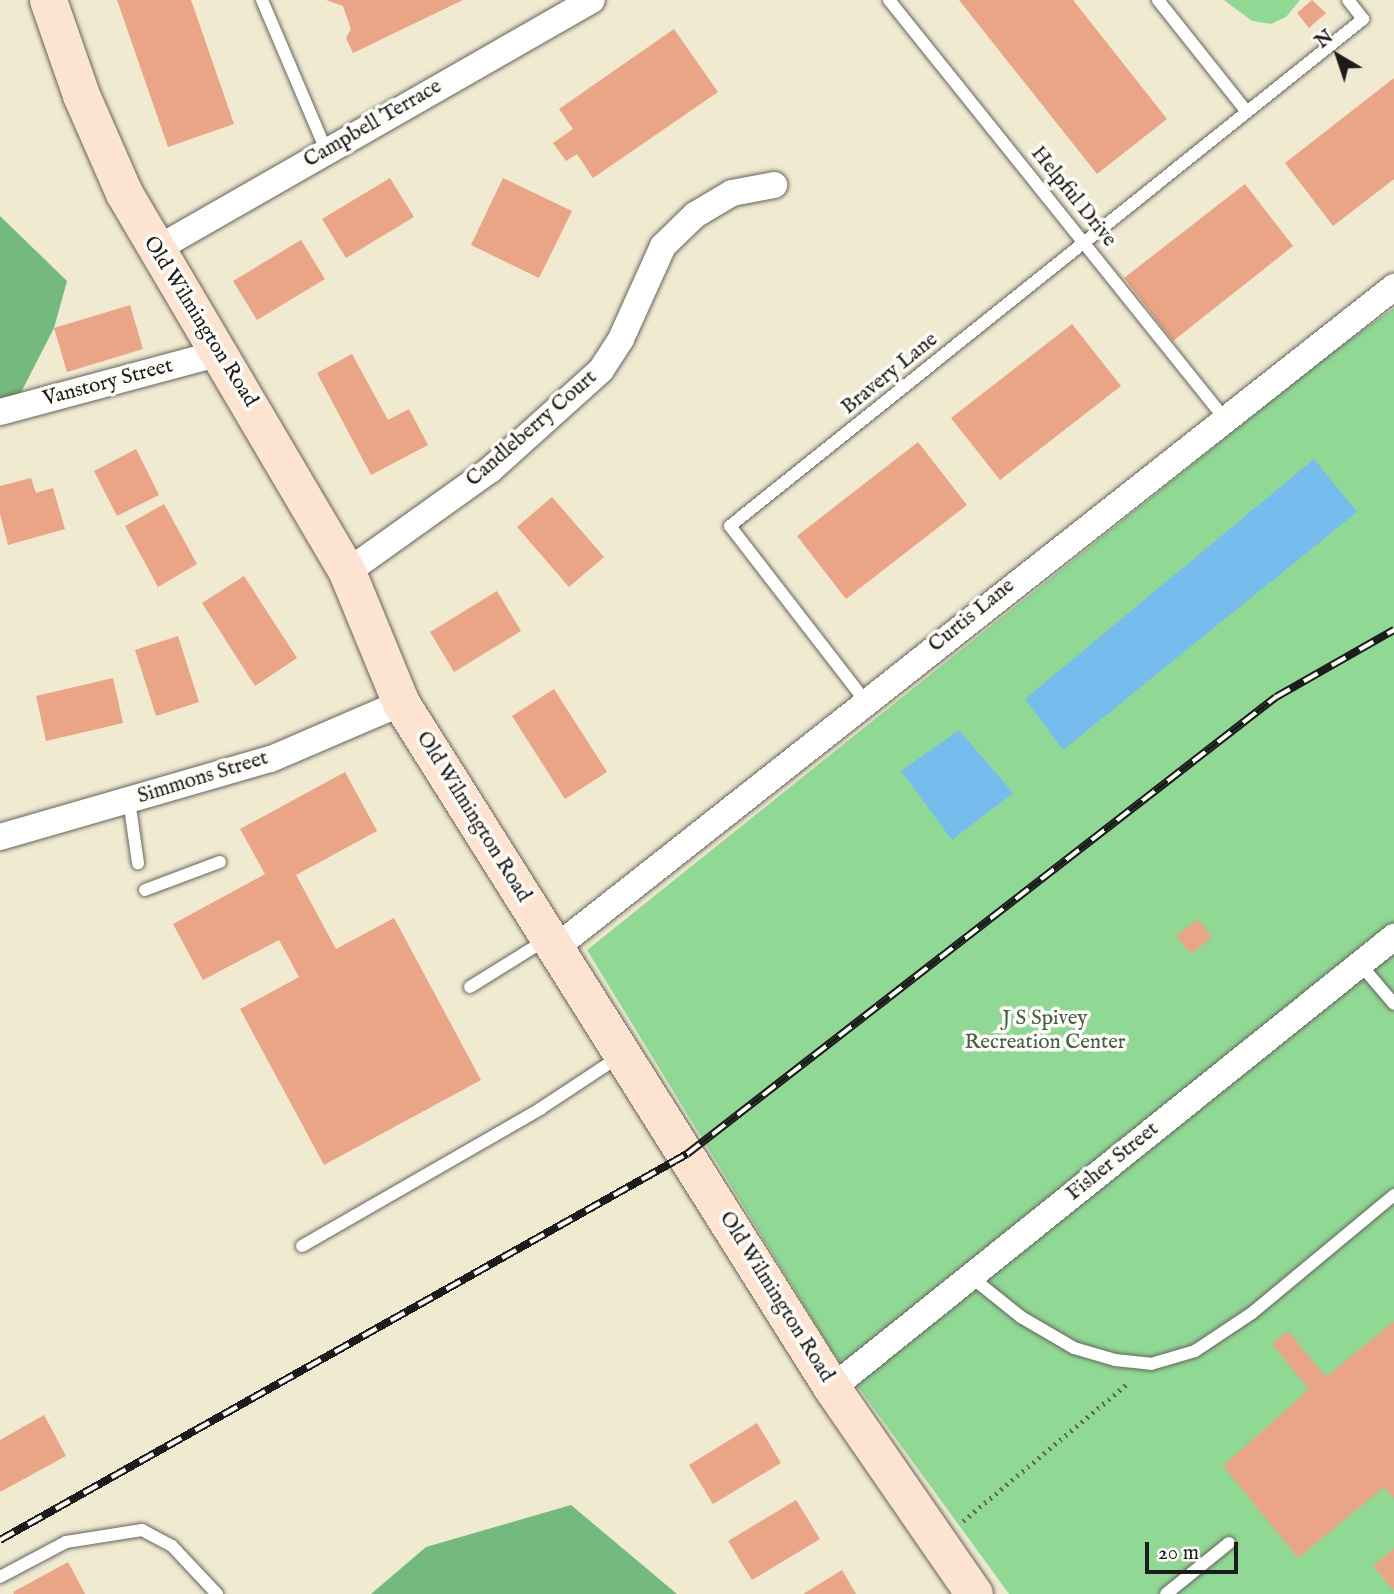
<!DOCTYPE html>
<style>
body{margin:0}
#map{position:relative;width:1394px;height:1594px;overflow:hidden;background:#f0ead1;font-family:"IM FELL English",serif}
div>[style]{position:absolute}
.green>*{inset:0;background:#90d995}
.forest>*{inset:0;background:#74b97e}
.water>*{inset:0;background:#76bced}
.building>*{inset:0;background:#e9a585}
.path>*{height:4.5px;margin-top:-2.25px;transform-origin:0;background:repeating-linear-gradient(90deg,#66645b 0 2px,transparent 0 7px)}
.roads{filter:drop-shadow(0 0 2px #66645b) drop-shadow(0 0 2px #66645b)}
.lane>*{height:12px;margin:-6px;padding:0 6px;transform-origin:6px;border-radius:6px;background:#fff}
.street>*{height:26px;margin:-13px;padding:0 13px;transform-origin:13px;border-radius:13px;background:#fff}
.secondary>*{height:37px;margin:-18.5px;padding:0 18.5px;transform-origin:18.5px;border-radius:18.5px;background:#fde4d1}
.rail>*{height:8px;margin-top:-4px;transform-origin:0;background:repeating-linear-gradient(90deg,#fdfcf7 0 16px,#1c1c1c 0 32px);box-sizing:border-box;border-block:2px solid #1c1c1c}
span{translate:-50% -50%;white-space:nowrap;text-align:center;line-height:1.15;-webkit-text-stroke:7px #fdfcf7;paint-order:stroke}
.street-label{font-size:21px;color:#1c1c1c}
.park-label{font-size:21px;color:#455e46}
.north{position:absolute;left:1303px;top:21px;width:70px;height:70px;-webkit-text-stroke:5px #fdfcf7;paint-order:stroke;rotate:321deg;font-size:19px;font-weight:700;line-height:28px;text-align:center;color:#1c1c1c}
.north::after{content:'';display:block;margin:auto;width:24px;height:32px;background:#1c1c1c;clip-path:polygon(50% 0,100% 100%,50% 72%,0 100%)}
.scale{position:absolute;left:1145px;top:1542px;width:93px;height:32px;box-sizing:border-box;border:4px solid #1c1c1c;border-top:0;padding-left:9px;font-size:21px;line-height:24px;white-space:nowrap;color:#1c1c1c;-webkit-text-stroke:5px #fdfcf7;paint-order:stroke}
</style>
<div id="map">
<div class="green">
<i style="clip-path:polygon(1224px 0,1300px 0,1286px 17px,1271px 24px,1252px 21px)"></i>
<i style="clip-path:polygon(1394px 308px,1394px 1594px,1009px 1594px,832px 1351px,587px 950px,1335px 350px)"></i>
</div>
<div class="forest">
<i style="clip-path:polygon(0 216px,67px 281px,54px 328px,13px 408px,0 403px)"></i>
<i style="clip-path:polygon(571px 1505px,677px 1594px,371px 1594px,426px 1547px)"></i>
</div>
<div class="water">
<i style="clip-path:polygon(1314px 459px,1357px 512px,1063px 750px,1025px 699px)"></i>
<i style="clip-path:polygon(959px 730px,1013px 793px,952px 840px,901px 771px)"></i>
</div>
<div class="building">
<i style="clip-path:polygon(117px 0,191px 0,234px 124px,168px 147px)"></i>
<i style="clip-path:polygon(326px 0,463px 0,353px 53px,346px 38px,351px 29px,343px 6px)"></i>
<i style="clip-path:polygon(959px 0,1073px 0,1167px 119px,1097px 174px)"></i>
<i style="clip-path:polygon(1312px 0,1326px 13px,1309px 28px,1297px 13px)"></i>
<i style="clip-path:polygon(674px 29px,718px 92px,593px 178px,577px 154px,566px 161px,553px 143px,573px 129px,559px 109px)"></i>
<i style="clip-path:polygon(1394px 78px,1394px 179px,1333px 226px,1285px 163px)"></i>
<i style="clip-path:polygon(390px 178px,414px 217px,346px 258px,322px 219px)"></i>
<i style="clip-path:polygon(503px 178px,572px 211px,539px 278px,471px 245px)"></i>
<i style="clip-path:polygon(1245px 184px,1293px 246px,1173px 341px,1124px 278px)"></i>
<i style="clip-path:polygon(301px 240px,325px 279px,257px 320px,233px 281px)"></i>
<i style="clip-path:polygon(130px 305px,143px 349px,67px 372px,54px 328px)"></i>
<i style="clip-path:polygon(1072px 324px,1121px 386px,1000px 480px,951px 418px)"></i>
<i style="clip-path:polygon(352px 354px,388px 420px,409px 409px,428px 445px,371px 475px,317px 373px)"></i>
<i style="clip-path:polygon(918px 442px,967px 505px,846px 599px,797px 536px)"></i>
<i style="clip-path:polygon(136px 449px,159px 495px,117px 516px,94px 471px)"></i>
<i style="clip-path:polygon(31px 478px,36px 493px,53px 488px,65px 529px,8px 545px,0 514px,0 486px)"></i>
<i style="clip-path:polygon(552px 497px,604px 557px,569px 587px,517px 527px)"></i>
<i style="clip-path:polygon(164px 504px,197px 564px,158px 587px,125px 526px)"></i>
<i style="clip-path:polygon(244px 576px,297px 658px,255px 686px,202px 603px)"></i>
<i style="clip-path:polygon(497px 591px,521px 631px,454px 672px,430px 632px)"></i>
<i style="clip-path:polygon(178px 636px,199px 702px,156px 716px,135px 650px)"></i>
<i style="clip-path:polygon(113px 678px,123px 723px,46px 741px,36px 696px)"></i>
<i style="clip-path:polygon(554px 689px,607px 772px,565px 799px,512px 716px)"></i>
<i style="clip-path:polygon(345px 772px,377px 831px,296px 875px,336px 949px,394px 918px,481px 1080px,324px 1165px,240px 1009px,299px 977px,279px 940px,203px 980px,173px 924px,265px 874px,240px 829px)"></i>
<i style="clip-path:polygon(1198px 919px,1212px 937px,1191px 954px,1176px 936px)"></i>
<i style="clip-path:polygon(1394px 1321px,1394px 1499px,1384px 1487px,1298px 1558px,1223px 1466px,1309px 1389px,1272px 1344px,1288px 1331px,1326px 1377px)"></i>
<i style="clip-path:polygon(44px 1415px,66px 1456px,0 1492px,0 1440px)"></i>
<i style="clip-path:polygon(757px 1423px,781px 1463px,713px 1504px,689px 1465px)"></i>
<i style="clip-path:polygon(796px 1500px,820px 1539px,752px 1580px,728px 1541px)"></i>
<i style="clip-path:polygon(1394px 1548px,1394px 1591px,1373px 1566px)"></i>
<i style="clip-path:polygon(68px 1562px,85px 1594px,14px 1594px,13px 1592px)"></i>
<i style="clip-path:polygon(842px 1570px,856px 1594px,803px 1594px)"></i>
</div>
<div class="path">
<i style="left:963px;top:1521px;width:215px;rotate:-39.9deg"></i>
</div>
<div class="roads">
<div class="lane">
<i style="left:262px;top:0;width:163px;rotate:66.9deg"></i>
<i style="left:889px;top:0;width:537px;rotate:51.27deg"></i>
<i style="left:1158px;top:0;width:143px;rotate:51.5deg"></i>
<i style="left:866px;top:702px;width:222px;rotate:-127.7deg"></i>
<i style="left:730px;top:526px;width:811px;rotate:-38.69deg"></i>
<i style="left:1363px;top:19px;width:24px;rotate:-128deg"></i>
<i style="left:129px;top:800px;width:64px;rotate:81.9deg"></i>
<i style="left:145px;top:890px;width:80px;rotate:-20.5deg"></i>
<i style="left:1360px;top:964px;width:52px;rotate:49.6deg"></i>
<i style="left:470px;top:987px;width:91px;rotate:-31.9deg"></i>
<i style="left:302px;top:1246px;width:275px;rotate:-29.9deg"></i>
<i style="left:540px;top:1109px;width:96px;rotate:-33.5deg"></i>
<i style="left:970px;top:1276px;width:65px;rotate:38.8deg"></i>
<i style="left:1021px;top:1317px;width:61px;rotate:30.3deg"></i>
<i style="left:1074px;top:1348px;width:43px;rotate:16.3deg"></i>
<i style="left:1115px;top:1360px;width:36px;rotate:6deg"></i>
<i style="left:1151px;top:1364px;width:46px;rotate:-16.5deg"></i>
<i style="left:1195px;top:1351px;width:69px;rotate:-33.7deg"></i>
<i style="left:1252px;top:1313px;width:185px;rotate:-39.7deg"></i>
<i style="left:0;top:1577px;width:75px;rotate:-27.9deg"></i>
<i style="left:66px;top:1542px;width:77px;rotate:-9deg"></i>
<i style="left:142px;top:1530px;width:34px;rotate:28deg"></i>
<i style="left:172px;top:1546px;width:66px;rotate:46.8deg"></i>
<i style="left:1166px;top:1594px;width:81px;rotate:-39deg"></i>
</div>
<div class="street">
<i style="left:155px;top:250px;width:503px;rotate:-29.77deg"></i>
<i style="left:0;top:412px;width:225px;rotate:-15deg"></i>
<i style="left:347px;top:572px;width:176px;rotate:-35.5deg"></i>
<i style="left:490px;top:470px;width:149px;rotate:-42deg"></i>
<i style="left:601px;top:370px;width:37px;rotate:-57deg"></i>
<i style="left:621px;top:339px;width:102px;rotate:-65.7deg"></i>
<i style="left:663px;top:246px;width:45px;rotate:-44.1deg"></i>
<i style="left:695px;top:215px;width:43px;rotate:-30.7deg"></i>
<i style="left:732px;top:193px;width:43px;rotate:-10.8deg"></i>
<i style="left:0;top:837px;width:282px;rotate:-16.1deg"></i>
<i style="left:271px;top:759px;width:142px;rotate:-23.3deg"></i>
<i style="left:554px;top:949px;width:1070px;rotate:-38.24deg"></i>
<i style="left:832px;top:1388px;width:721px;rotate:-38.75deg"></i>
</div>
<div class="secondary">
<i style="left:48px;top:0;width:101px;rotate:70.8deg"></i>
<i style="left:81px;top:95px;width:107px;rotate:66.3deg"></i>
<i style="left:124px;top:193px;width:440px;rotate:59.5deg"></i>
<i style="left:347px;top:572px;width:142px;rotate:67.6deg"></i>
<i style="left:401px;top:703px;width:809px;rotate:57.82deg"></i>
<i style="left:832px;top:1388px;width:250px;rotate:55.4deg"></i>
</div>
</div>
<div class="rail">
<i style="left:0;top:1540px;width:788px;rotate:-29.33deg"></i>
<i style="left:687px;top:1154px;width:745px;rotate:-37.81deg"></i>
<i style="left:1276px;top:697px;width:136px;rotate:-29.6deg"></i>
</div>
<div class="street-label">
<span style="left:373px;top:124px;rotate:-30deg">Campbell Terrace</span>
<span style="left:1073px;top:197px;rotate:51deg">Helpful Drive</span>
<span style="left:200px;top:322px;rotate:58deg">Old Wilmington Road</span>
<span style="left:890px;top:374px;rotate:-39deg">Bravery Lane</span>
<span style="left:108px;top:383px;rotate:-15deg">Vanstory Street</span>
<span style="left:532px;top:429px;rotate:-41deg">Candleberry Court</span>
<span style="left:972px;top:616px;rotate:-39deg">Curtis Lane</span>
<span style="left:203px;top:778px;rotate:-17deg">Simmons Street</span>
<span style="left:473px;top:817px;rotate:58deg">Old Wilmington Road</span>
<span style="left:1113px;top:1162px;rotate:-39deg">Fisher Street</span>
<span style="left:776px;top:1297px;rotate:58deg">Old Wilmington Road</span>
</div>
<div class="park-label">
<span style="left:1045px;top:1031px">J S Spivey<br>Recreation Center</span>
</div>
<div class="north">N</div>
<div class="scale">20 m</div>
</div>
